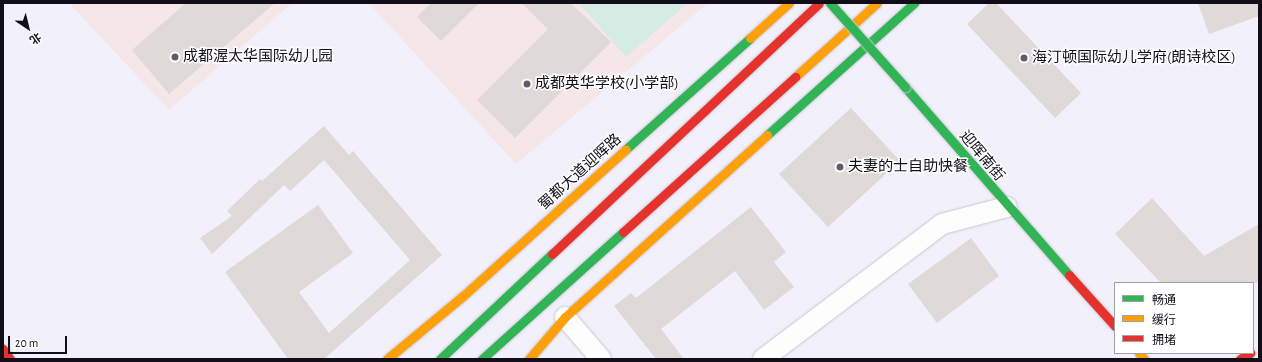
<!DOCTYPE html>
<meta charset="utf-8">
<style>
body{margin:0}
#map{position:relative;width:1262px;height:362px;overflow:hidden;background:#f2f0fa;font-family:"Alegreya Sans","Noto Sans SC",sans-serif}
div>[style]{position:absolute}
.education>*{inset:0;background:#f5e6e7}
.green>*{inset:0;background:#d4ece3}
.building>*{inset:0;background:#dfd9d8}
.roads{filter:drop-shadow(0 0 1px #c8c6d0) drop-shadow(0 0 1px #c8c6d0)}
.street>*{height:20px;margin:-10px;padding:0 10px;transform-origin:10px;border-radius:10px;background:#fdfdfe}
.fast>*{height:9px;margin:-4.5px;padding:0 4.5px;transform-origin:4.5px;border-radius:4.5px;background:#30b455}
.slow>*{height:9px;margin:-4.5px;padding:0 4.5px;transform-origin:4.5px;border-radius:4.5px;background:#ff9f0a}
.jam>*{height:9px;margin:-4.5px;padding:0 4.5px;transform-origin:4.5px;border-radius:4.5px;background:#e5322d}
.bridges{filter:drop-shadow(0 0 1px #c8c6d0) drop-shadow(0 0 1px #c8c6d0)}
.fast-bridge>*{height:9px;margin:-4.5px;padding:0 4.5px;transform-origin:4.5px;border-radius:4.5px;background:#30b455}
.dots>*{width:11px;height:11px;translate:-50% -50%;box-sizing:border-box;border:2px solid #fff;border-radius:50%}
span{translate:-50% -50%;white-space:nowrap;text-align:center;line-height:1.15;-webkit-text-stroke:3px #fff;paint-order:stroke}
.poi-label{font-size:15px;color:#110e19}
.left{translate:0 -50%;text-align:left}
.street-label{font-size:15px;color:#110e19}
.frame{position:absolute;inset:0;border:4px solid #110e19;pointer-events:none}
.legend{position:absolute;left:1114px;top:282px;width:140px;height:72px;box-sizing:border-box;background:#fff;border:1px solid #a09fa3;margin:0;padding:5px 7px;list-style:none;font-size:12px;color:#110e19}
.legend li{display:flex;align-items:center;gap:8px;height:20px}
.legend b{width:20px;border:1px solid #a09fa3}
.north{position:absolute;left:8px;top:8px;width:40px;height:40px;-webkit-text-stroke:3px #fff;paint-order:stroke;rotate:145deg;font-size:11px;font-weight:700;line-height:16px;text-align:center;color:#110e19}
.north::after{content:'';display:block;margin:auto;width:14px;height:18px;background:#110e19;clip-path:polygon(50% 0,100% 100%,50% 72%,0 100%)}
.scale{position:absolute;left:8px;top:336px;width:59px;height:18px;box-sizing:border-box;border:2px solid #110e19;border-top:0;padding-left:5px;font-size:12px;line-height:14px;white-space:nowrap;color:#110e19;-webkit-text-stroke:3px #fff;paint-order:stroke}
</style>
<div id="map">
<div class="education">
<i style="clip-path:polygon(69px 3px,292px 3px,169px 110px)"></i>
<i style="clip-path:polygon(369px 3px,708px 3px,516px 164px)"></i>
</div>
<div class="green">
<i style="clip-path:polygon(579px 3px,688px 3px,626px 57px)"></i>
</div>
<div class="building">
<i style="clip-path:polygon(186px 3px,275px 3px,169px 94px,132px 50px)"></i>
<i style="clip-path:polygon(431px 3px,479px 3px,441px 41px,417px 17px)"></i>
<i style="clip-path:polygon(522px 3px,571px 3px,611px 42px,515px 138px,477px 100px,548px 29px)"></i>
<i style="clip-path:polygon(989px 3px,996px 3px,1081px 93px,1055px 118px,967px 24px)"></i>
<i style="clip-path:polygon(1198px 3px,1259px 3px,1259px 16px,1209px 34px)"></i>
<i style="clip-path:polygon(851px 108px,900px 161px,828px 227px,779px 174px)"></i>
<i style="clip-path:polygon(324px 126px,349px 155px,353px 151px,442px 255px,324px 359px,288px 359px,225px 272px,318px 205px,353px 253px,299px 292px,329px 333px,410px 260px,324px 160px,290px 191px,284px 185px,212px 254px,200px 238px,232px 216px,227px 211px,260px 179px,262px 181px)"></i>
<i style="clip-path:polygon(1152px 198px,1204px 256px,1259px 224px,1259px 283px,1161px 283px,1115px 234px)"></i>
<i style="clip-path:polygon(751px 207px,786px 252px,774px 262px,794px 287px,764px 310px,735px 271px,661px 329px,684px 359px,656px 359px,614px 306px,631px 293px,636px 298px)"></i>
<i style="clip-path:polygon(971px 238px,999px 276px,937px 323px,908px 284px)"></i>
</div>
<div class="roads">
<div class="street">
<i style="left:565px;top:317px;width:55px;rotate:49.4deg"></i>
<i style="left:763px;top:359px;width:224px;rotate:-37deg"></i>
<i style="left:942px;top:224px;width:67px;rotate:-14.7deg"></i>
</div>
<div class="fast">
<i style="left:905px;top:87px;width:249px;rotate:48.9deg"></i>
<i style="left:767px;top:135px;width:198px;rotate:-41.9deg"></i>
<i style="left:626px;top:149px;width:166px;rotate:-41.8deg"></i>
<i style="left:440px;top:359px;width:154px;rotate:-43.2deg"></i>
<i style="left:482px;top:359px;width:190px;rotate:-42deg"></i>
</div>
<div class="slow">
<i style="left:750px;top:38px;width:52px;rotate:-41.9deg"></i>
<i style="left:795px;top:77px;width:110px;rotate:-42.1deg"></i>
<i style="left:1139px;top:353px;width:8px;rotate:50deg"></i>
<i style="left:387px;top:359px;width:99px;rotate:-39.7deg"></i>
<i style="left:463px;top:296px;width:219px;rotate:-42deg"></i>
<i style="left:529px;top:359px;width:55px;rotate:-49.4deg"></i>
<i style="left:565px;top:317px;width:272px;rotate:-42deg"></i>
</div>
<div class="jam">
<i style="left:623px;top:232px;width:232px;rotate:-42deg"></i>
<i style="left:552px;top:254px;width:366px;rotate:-43.2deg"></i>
<i style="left:1069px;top:275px;width:69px;rotate:48deg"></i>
<i style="left:3px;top:349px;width:12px;rotate:55deg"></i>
<i style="left:1240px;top:359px;width:12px;rotate:-31deg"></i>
</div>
</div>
<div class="bridges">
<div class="fast-bridge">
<i style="left:830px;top:3px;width:113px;rotate:48.2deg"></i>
</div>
</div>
<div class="dots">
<i style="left:175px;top:57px;background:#605d68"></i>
<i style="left:1024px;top:58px;background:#605d68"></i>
<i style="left:527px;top:84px;background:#605d68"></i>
<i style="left:840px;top:167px;background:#605d68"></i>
</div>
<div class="poi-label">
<span class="left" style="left:183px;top:57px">成都渥太华国际幼儿园</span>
<span class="left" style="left:1032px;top:58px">海汀顿国际幼儿学府(朗诗校区)</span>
<span class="left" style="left:535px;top:84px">成都英华学校(小学部)</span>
<span class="left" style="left:848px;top:167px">夫妻的士自助快餐</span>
</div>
<div class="street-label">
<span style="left:982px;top:156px;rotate:50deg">迎晖南街</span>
<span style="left:580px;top:172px;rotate:-42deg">蜀都大道迎晖路</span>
</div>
<div class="frame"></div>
<ul class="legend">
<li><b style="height:5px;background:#30b455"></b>畅通</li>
<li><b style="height:5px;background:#ff9f0a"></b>缓行</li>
<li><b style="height:5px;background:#e5322d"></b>拥堵</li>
</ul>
<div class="north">北</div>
<div class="scale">20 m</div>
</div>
